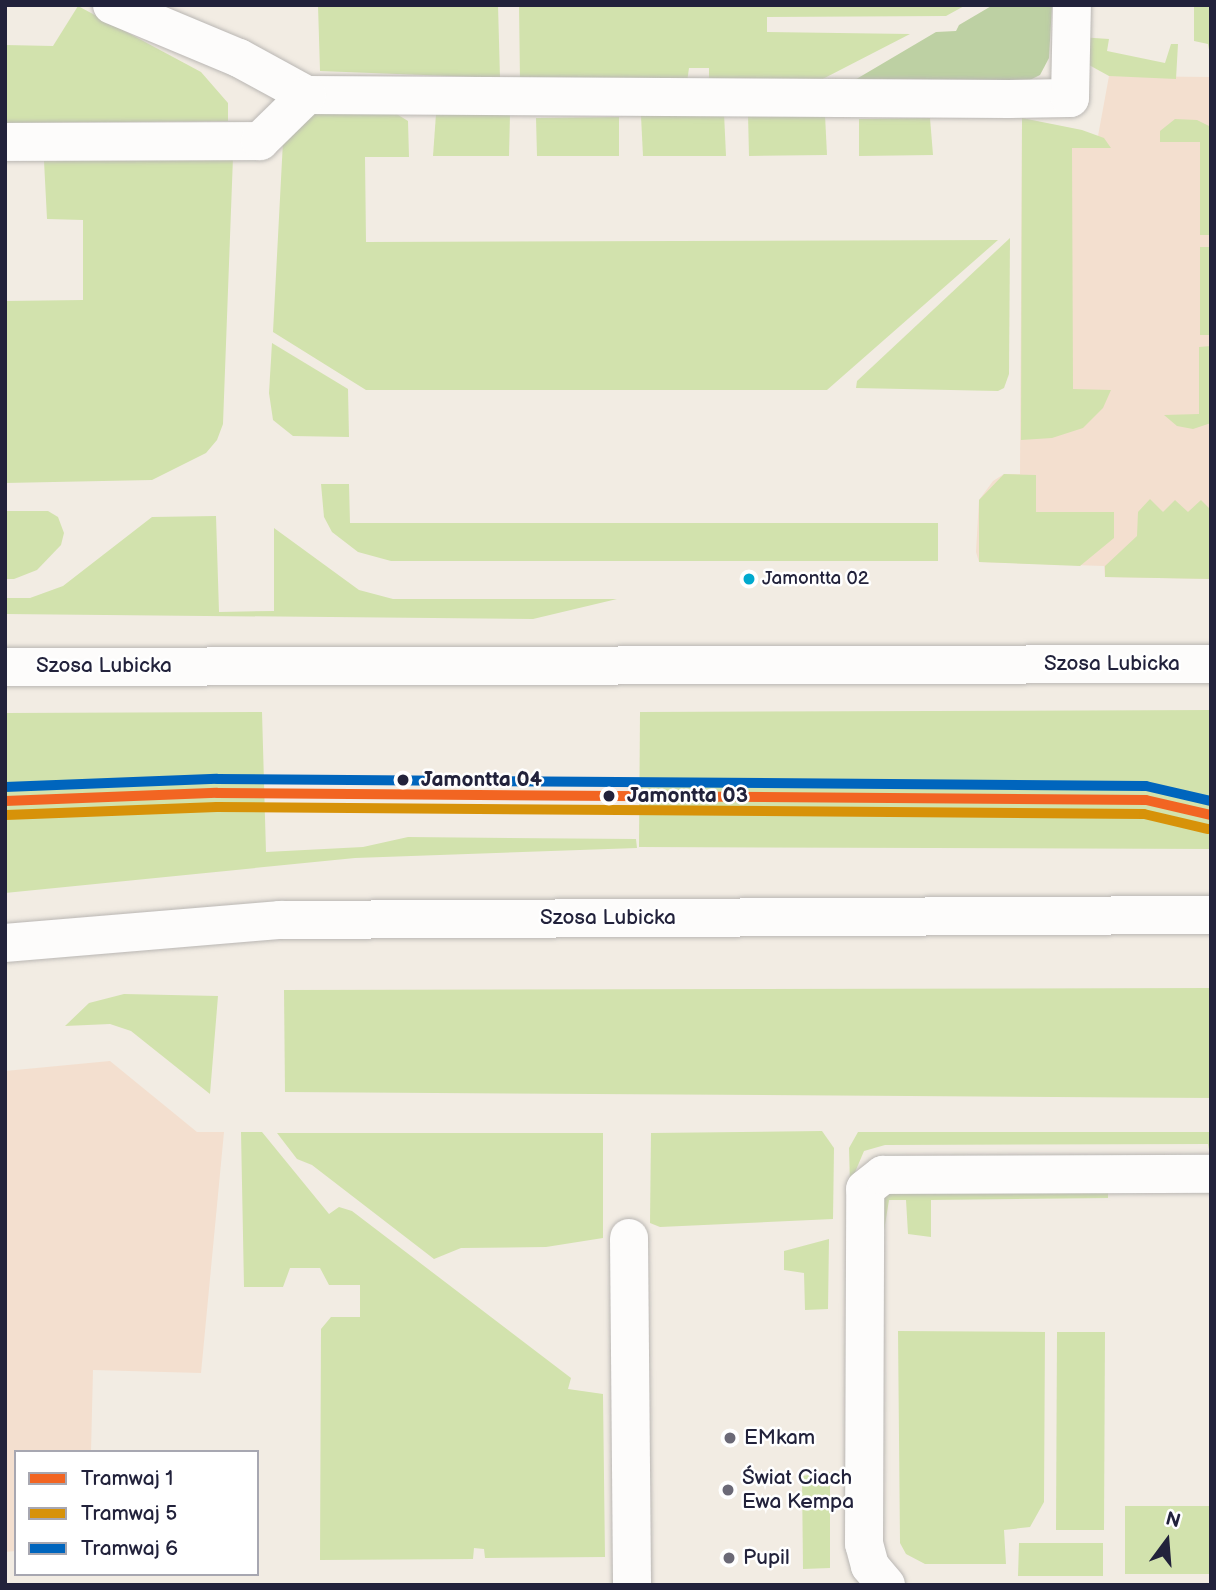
<!DOCTYPE html>
<meta charset="utf-8">
<style>
body{margin:0}
#map{position:relative;width:1216px;height:1590px;overflow:hidden;background:#f2ece3;font-family:"Balsamiq Sans",sans-serif}
div>[style]{position:absolute}
.built>*{inset:0;background:#f3dfcf}
.green>*{inset:0;background:#d2e2ad}
.forest>*{inset:0;background:#bdd0a3}
.roads{filter:drop-shadow(0 0 2px #b9b6b3) drop-shadow(0 0 2px #b9b6b3)}
.street>*{height:38px;margin:-19px;padding:0 19px;transform-origin:19px;border-radius:19px;background:#fdfcfb}
.primary>*{height:38px;margin:-19px;padding:0 19px;transform-origin:19px;border-radius:19px;background:#fdfcfb}
.tram-1>*{height:10px;margin:-5px;padding:0 5px;transform-origin:5px;border-radius:5px;background:#f26522}
.tram-2>*{height:10px;margin:-5px;padding:0 5px;transform-origin:5px;border-radius:5px;background:#d79209}
.tram-3>*{height:10px;margin:-5px;padding:0 5px;transform-origin:5px;border-radius:5px;background:#0065bd}
.dots>*{width:19px;height:19px;translate:-50% -50%;box-sizing:border-box;border:4px solid #fff;border-radius:50%}
span{translate:-50% -50%;white-space:nowrap;text-align:center;line-height:1.15;-webkit-text-stroke:5px #fff;paint-order:stroke}
.bus-label{font-size:19px;color:#22223b}
.left{translate:0 -50%;text-align:left}
.street-label{font-size:21px;color:#22223b}
.stop-label{font-size:21px;color:#22223b;font-weight:700}
.poi-label{font-size:21px;color:#22223b}
.frame{position:absolute;inset:0;border:7px solid #22223b;pointer-events:none}
.legend{position:absolute;left:14px;top:1450px;width:245px;height:126px;box-sizing:border-box;background:#fff;border:2px solid #a7a7b1;margin:0;padding:9px 12px;list-style:none;font-size:21px;color:#22223b}
.legend li{display:flex;align-items:center;gap:14px;height:35px}
.legend b{width:35px;border:2px solid #a7a7b1}
.north{position:absolute;left:1132px;top:1506px;width:70px;height:70px;-webkit-text-stroke:5px #fff;paint-order:stroke;rotate:16deg;font-size:19px;font-weight:700;line-height:28px;text-align:center;color:#22223b}
.north::after{content:'';display:block;margin:auto;width:24px;height:32px;background:#22223b;clip-path:polygon(50% 0,100% 100%,50% 72%,0 100%)}
</style>
<div id="map">
<div class="built">
<i style="clip-path:polygon(1109px 76px,1211px 77px,1211px 579px,1105px 577px,1104px 566px,979px 562px,976px 552px,979px 500px,993px 481px,1004px 474px,1020px 474px,1022px 118px,1098px 136px)"></i>
<i style="clip-path:polygon(110px 1061px,197px 1132px,224px 1132px,201px 1373px,93px 1370px,91px 1452px,16px 1452px,16px 1551px,5px 1552px,5px 1071px)"></i>
</div>
<div class="green">
<i style="clip-path:polygon(318px 5px,498px 5px,500px 78px,320px 71px)"></i>
<i style="clip-path:polygon(519px 5px,966px 5px,946px 16px,767px 17px,767px 32px,910px 34px,811px 85px,709px 83px,709px 68px,689px 68px,687px 82px,520px 81px)"></i>
<i style="clip-path:polygon(1161px 5px,1211px 5px,1211px 61px,1208px 44px,1194px 41px,1194px 7px)"></i>
<i style="clip-path:polygon(78px 6px,201px 72px,228px 103px,228px 121px,5px 123px,5px 45px,53px 46px)"></i>
<i style="clip-path:polygon(1079px 37px,1109px 39px,1107px 51px,1165px 63px,1171px 44px,1178px 44px,1176px 79px,1109px 76px,1089px 65px)"></i>
<i style="clip-path:polygon(310px 111px,395px 113px,408px 121px,409px 157px,365px 157px,366px 242px,998px 240px,827px 390px,366px 390px,273px 332px,283px 141px)"></i>
<i style="clip-path:polygon(724px 113px,726px 156px,643px 156px,641px 116px)"></i>
<i style="clip-path:polygon(436px 114px,510px 114px,509px 156px,433px 156px)"></i>
<i style="clip-path:polygon(748px 114px,825px 115px,827px 155px,749px 156px)"></i>
<i style="clip-path:polygon(619px 117px,619px 156px,537px 156px,536px 118px)"></i>
<i style="clip-path:polygon(930px 118px,933px 155px,859px 156px,859px 119px)"></i>
<i style="clip-path:polygon(1022px 118px,1082px 130px,1104px 138px,1111px 148px,1072px 148px,1073px 389px,1111px 390px,1103px 408px,1083px 428px,1052px 438px,1021px 440px)"></i>
<i style="clip-path:polygon(1175px 119px,1197px 120px,1211px 127px,1211px 235px,1200px 235px,1200px 142px,1160px 142px,1160px 131px)"></i>
<i style="clip-path:polygon(233px 157px,223px 424px,217px 440px,206px 453px,152px 480px,5px 483px,5px 301px,83px 300px,83px 220px,47px 219px,44px 161px)"></i>
<i style="clip-path:polygon(1010px 238px,1009px 374px,1004px 388px,998px 391px,856px 388px,857px 381px)"></i>
<i style="clip-path:polygon(1200px 247px,1211px 247px,1211px 335px,1200px 335px)"></i>
<i style="clip-path:polygon(272px 343px,348px 389px,349px 437px,293px 436px,273px 420px,269px 393px)"></i>
<i style="clip-path:polygon(1211px 346px,1211px 423px,1193px 429px,1177px 426px,1164px 415px,1199px 414px,1199px 347px)"></i>
<i style="clip-path:polygon(1004px 474px,1036px 475px,1036px 512px,1114px 512px,1114px 538px,1080px 566px,979px 562px,979px 500px)"></i>
<i style="clip-path:polygon(321px 484px,349px 484px,350px 523px,938px 523px,938px 561px,391px 561px,358px 552px,332px 532px,324px 517px)"></i>
<i style="clip-path:polygon(1150px 499px,1163px 512px,1175px 500px,1188px 512px,1201px 500px,1211px 510px,1211px 579px,1105px 577px,1105px 566px,1137px 536px,1138px 512px)"></i>
<i style="clip-path:polygon(5px 511px,48px 511px,58px 517px,64px 533px,61px 545px,37px 570px,14px 579px,5px 579px)"></i>
<i style="clip-path:polygon(216px 516px,219px 612px,274px 611px,274px 528px,359px 590px,393px 599px,617px 599px,533px 619px,5px 614px,5px 598px,30px 598px,63px 586px,152px 517px)"></i>
<i style="clip-path:polygon(1211px 710px,1211px 849px,639px 847px,640px 712px)"></i>
<i style="clip-path:polygon(262px 712px,266px 852px,363px 847px,408px 837px,636px 839px,637px 848px,355px 858px,5px 893px,5px 713px)"></i>
<i style="clip-path:polygon(1211px 988px,1211px 1098px,285px 1092px,284px 990px)"></i>
<i style="clip-path:polygon(124px 994px,218px 996px,210px 1094px,131px 1031px,110px 1024px,65px 1026px,89px 1003px)"></i>
<i style="clip-path:polygon(822px 1131px,834px 1148px,833px 1219px,660px 1227px,650px 1223px,651px 1133px)"></i>
<i style="clip-path:polygon(241px 1132px,262px 1132px,329px 1214px,339px 1207px,352px 1211px,571px 1378px,568px 1389px,603px 1394px,605px 1557px,485px 1558px,484px 1549px,474px 1548px,473px 1559px,320px 1560px,321px 1329px,331px 1317px,360px 1317px,360px 1285px,329px 1285px,320px 1268px,290px 1268px,283px 1287px,244px 1287px)"></i>
<i style="clip-path:polygon(858px 1132px,1211px 1132px,1211px 1161px,1208px 1144px,885px 1145px,864px 1151px,850px 1184px,849px 1148px)"></i>
<i style="clip-path:polygon(277px 1133px,603px 1133px,603px 1238px,546px 1247px,461px 1248px,434px 1259px,312px 1165px,297px 1159px)"></i>
<i style="clip-path:polygon(1108px 1186px,1108px 1198px,931px 1200px,931px 1237px,908px 1234px,906px 1200px,889px 1200px,883px 1237px,880px 1192px)"></i>
<i style="clip-path:polygon(829px 1239px,828px 1309px,805px 1310px,804px 1273px,784px 1270px,784px 1251px)"></i>
<i style="clip-path:polygon(898px 1331px,1045px 1332px,1044px 1502px,1030px 1527px,1004px 1530px,1006px 1564px,925px 1564px,906px 1554px,900px 1543px)"></i>
<i style="clip-path:polygon(1057px 1332px,1105px 1332px,1104px 1530px,1056px 1530px)"></i>
<i style="clip-path:polygon(830px 1472px,830px 1568px,803px 1569px,802px 1476px)"></i>
<i style="clip-path:polygon(1125px 1506px,1211px 1506px,1211px 1574px,1125px 1574px)"></i>
<i style="clip-path:polygon(1019px 1543px,1103px 1543px,1103px 1576px,1018px 1576px)"></i>
</div>
<div class="forest">
<i style="clip-path:polygon(993px 5px,1052px 5px,1049px 58px,1040px 75px,1030px 80px,853px 81px,936px 32px,956px 31px,959px 25px)"></i>
</div>
<div class="roads">
<div class="street">
<i style="left:112px;top:5px;width:138px;rotate:22.7deg"></i>
<i style="left:239px;top:58px;width:77px;rotate:28.6deg"></i>
<i style="left:307px;top:95px;width:702px;rotate:0.33deg"></i>
<i style="left:1009px;top:99px;width:61px;rotate:-0.9deg"></i>
<i style="left:1070px;top:98px;width:93px;rotate:-88.8deg"></i>
<i style="left:5px;top:142px;width:255px;rotate:-0.2deg"></i>
<i style="left:260px;top:141px;width:66px;rotate:-44.4deg"></i>
<i style="left:629px;top:1238px;width:347px;rotate:89.5deg"></i>
<i style="left:886px;top:1585px;width:25px;rotate:-130deg"></i>
<i style="left:870px;top:1566px;width:23px;rotate:-105deg"></i>
<i style="left:864px;top:1544px;width:355px;rotate:-89.8deg"></i>
<i style="left:865px;top:1189px;width:23px;rotate:-38deg"></i>
<i style="left:883px;top:1175px;width:328px;rotate:-0.2deg"></i>
</div>
<div class="primary">
<i style="left:5px;top:667px;width:1206px;rotate:-0.14deg"></i>
<i style="left:5px;top:943px;width:276px;rotate:-4.8deg"></i>
<i style="left:280px;top:920px;width:931px;rotate:-0.31deg"></i>
</div>
</div>
<div class="tram-1">
<i style="left:5px;top:801px;width:212px;rotate:-2.2deg"></i>
<i style="left:217px;top:793px;width:929px;rotate:0.43deg"></i>
<i style="left:1146px;top:800px;width:67px;rotate:13deg"></i>
</div>
<div class="tram-2">
<i style="left:6px;top:815px;width:211px;rotate:-2.2deg"></i>
<i style="left:217px;top:807px;width:927px;rotate:0.43deg"></i>
<i style="left:1144px;top:814px;width:66px;rotate:13.2deg"></i>
</div>
<div class="tram-3">
<i style="left:5px;top:787px;width:212px;rotate:-2.2deg"></i>
<i style="left:217px;top:779px;width:929px;rotate:0.43deg"></i>
<i style="left:1146px;top:786px;width:67px;rotate:13deg"></i>
</div>
<div class="dots">
<i style="left:749px;top:579px;background:#00a9ce"></i>
<i style="left:403px;top:780px;background:#22223b"></i>
<i style="left:609px;top:796px;background:#22223b"></i>
<i style="left:730px;top:1438px;background:#6b6976"></i>
<i style="left:728px;top:1490px;background:#6b6976"></i>
<i style="left:729px;top:1558px;background:#6b6976"></i>
</div>
<div class="bus-label">
<span class="left" style="left:762px;top:579px">Jamontta 02</span>
</div>
<div class="street-label">
<span style="left:1112px;top:664px">Szosa Lubicka</span>
<span style="left:104px;top:666px">Szosa Lubicka</span>
<span style="left:608px;top:918px">Szosa Lubicka</span>
</div>
<div class="stop-label">
<span class="left" style="left:421px;top:780px">Jamontta 04</span>
<span class="left" style="left:627px;top:796px">Jamontta 03</span>
</div>
<div class="poi-label">
<span class="left" style="left:744px;top:1438px">EMkam</span>
<span class="left" style="left:742px;top:1490px">Świat Ciach<br>Ewa Kempa</span>
<span class="left" style="left:743px;top:1558px">Pupil</span>
</div>
<div class="frame"></div>
<ul class="legend">
<li><b style="height:9px;background:#f26522"></b>Tramwaj 1</li>
<li><b style="height:9px;background:#d79209"></b>Tramwaj 5</li>
<li><b style="height:9px;background:#0065bd"></b>Tramwaj 6</li>
</ul>
<div class="north">N</div>
</div>
